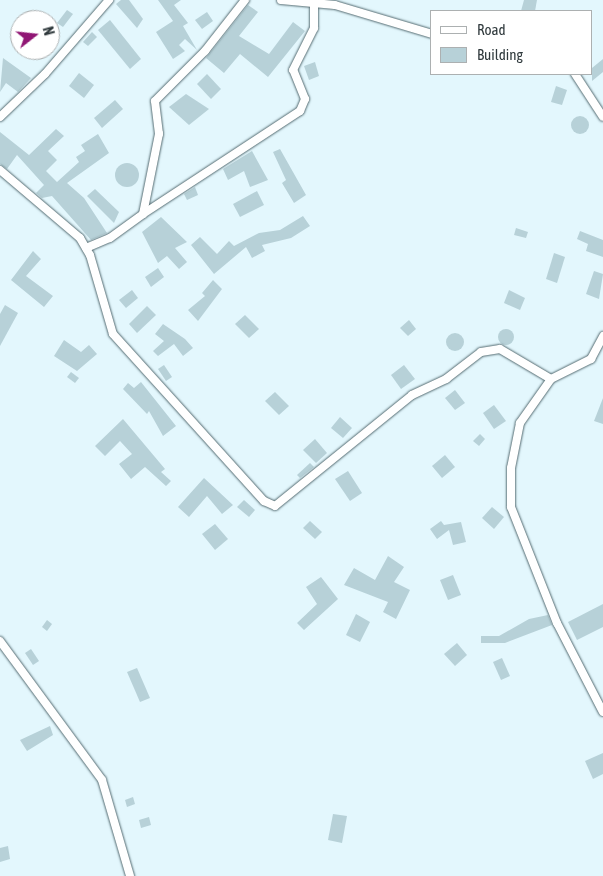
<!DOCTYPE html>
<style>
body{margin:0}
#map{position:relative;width:603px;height:876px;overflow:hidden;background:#e3f7fd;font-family:"Asap Condensed",sans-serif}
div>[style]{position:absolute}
.building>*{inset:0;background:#b7d1d8}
.round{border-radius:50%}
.roads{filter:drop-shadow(0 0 1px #556c72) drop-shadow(0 0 1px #556c72)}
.minor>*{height:8px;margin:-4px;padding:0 4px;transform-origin:4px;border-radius:4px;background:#fff}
span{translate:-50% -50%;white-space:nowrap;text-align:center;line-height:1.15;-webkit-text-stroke:4px #fff;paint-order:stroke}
.legend{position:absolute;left:430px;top:10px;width:162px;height:65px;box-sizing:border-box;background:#fff;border:1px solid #acb0b1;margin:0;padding:6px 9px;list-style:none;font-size:15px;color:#2f393c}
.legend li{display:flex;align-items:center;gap:10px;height:25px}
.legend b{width:25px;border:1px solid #acb0b1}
.north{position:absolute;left:10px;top:10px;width:50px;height:50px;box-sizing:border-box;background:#fff;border:1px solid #acb0b1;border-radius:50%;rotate:74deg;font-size:14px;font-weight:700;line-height:20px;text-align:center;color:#2f393c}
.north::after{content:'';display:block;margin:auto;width:18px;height:22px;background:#901674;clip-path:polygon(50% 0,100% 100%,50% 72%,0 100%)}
</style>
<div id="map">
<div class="building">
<i style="clip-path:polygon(121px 0,129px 0,143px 19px,137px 28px,116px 4px)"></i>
<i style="clip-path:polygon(158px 0,181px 0,174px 5px,188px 23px,183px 26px,197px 50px,185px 39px,179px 45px,185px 51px,173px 59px,156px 32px,173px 21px)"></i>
<i style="clip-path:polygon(537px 0,535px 11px,521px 11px,524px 0)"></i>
<i style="clip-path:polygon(248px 5px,258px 12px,239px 36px,269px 54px,293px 22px,305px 31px,268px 77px,240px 54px,224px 73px,206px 58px)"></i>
<i style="clip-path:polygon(67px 10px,73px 14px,63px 27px,57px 23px)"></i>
<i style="clip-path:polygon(207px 12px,213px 21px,202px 29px,195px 20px)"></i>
<i style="clip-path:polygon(110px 20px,141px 59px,130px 69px,98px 30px)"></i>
<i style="clip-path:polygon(92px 32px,97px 37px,88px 46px,83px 42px)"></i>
<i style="clip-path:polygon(3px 58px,31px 78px,18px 92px,6px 83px,0 92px)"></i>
<i style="clip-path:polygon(603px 59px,603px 72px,592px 81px,592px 68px)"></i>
<i style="clip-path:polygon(315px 62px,319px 76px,309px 80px,304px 66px)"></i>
<i style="clip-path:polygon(79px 73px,94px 85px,84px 98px,69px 86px)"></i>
<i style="clip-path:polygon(207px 74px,221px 89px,211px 99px,197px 84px)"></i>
<i style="clip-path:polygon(556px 86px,567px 90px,562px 105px,551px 102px)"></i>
<i style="clip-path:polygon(186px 94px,209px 109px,189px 125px,169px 107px)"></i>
<i style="clip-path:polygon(115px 100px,123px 109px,102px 128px,94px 118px)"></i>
<i class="round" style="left:571px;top:116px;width:18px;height:18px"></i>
<i style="clip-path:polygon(56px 129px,64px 136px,48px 151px,57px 160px,46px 171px,57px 182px,79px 162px,76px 157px,85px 151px,81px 145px,98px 134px,109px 153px,67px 183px,84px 198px,107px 233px,91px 240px,52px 196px,42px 198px,36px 193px,44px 185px,17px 155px,7px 169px,0 164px,0 132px,29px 155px)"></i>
<i style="clip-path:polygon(280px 149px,306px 195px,294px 203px,282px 183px,286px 180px,273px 152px)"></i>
<i style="clip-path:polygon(252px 151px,268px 180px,250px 187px,244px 171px,228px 180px,223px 169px)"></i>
<i class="round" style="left:115px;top:163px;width:24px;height:24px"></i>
<i style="clip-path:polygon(195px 187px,198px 195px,187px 200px,184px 194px)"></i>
<i style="clip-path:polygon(95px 189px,119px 212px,114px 223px,87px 196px)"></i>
<i style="clip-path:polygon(257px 191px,264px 205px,240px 217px,233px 204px)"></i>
<i style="clip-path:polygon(303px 216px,310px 226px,291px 238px,262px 245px,265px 251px,252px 258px,246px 247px,214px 274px,191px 245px,200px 237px,217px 254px,229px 241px,234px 246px,259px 233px,280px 230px)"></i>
<i style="clip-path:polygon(161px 217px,187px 242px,175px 248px,187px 262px,179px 269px,167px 256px,158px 263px,142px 232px)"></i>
<i style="clip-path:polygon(516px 228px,528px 232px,526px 238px,514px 235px)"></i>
<i style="clip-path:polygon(580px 231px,603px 240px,603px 257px,586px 251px,588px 244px,577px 239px)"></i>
<i style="clip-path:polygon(33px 251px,41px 259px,26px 276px,53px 296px,44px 307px,11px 280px)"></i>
<i style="clip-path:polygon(554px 253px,565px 257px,557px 283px,546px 279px)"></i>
<i style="clip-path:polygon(158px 268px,164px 277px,151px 287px,145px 277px)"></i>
<i style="clip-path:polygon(594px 271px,603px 274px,599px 299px,586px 294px)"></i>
<i style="clip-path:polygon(213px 280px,222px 289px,198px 321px,188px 310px,205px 296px,202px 293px)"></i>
<i style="clip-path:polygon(132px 290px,138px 298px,126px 308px,119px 300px)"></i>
<i style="clip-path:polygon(509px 290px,525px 298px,520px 310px,504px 303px)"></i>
<i style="clip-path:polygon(5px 305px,18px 313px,0 346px,0 314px)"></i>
<i style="clip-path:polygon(147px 306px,156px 315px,137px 333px,129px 324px)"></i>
<i style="clip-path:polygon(245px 315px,259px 329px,249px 338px,235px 324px)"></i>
<i style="clip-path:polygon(409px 320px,416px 329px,408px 336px,400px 328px)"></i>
<i style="clip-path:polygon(163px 324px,185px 339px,193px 348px,183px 356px,174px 344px,158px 356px,153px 351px,164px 341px,155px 334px)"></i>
<i class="round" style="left:498px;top:329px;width:16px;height:16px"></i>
<i class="round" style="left:446px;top:333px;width:18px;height:18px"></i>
<i style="clip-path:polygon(64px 340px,81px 352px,89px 345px,97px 354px,77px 371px,54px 356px)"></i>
<i style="clip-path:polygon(164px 365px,172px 377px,166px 381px,158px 369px)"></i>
<i style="clip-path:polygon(404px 365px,415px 379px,401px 389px,391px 375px)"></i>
<i style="clip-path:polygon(71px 372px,79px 378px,75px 383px,67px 377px)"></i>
<i style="clip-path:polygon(141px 382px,176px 426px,163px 436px,149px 411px,147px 414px,123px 389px,128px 383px,134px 388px)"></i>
<i style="clip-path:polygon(455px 390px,465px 403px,455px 410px,445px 398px)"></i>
<i style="clip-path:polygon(275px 392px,289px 406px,279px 415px,265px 401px)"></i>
<i style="clip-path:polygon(603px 398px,603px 424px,594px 421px)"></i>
<i style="clip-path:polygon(494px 405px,506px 421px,494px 429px,483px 413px)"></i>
<i style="clip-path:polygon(340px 417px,352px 428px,343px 438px,331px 428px)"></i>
<i style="clip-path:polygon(123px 419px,165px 469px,161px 472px,171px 481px,166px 486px,145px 467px,131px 479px,119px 464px,132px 454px,120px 441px,105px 456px,95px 446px)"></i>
<i style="clip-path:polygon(480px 434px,485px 439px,479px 446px,473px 441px)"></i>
<i style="clip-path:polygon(315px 439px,327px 453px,316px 463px,303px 450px)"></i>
<i style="clip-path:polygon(445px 455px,455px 467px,442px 478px,432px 466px)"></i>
<i style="clip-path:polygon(310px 463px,314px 467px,300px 478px,297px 475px)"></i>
<i style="clip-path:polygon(348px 471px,362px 493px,350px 501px,335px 479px)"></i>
<i style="clip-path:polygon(204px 478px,233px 505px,222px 514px,207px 496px,189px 517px,178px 507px)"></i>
<i style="clip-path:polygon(244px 500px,255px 510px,249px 517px,237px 507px)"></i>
<i style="clip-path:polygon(492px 507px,504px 517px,494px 529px,482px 518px)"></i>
<i style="clip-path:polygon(310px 521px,322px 532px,315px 539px,303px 528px)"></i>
<i style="clip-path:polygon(441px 521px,444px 525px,461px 522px,466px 542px,453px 545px,449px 530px,437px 539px,430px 529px)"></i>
<i style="clip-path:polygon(215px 524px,228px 539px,215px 550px,202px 534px)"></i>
<i style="clip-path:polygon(388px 556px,404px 567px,394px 582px,410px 590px,396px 619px,383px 612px,388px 602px,344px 585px,354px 568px,375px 580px)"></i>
<i style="clip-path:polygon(453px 575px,461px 595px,448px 600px,440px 580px)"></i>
<i style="clip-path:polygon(321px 577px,338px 599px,304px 630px,297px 623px,317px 604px,306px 587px)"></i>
<i style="clip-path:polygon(603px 604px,603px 627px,577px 640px,568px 622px)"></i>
<i style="clip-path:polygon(356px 614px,370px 622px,360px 642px,346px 635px)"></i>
<i style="clip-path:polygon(548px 615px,552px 625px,505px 643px,481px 643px,481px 636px,499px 636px,529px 619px)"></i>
<i style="clip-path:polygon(47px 620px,52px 624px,47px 631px,42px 627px)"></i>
<i style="clip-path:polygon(457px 643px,467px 655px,455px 666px,444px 654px)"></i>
<i style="clip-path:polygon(31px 649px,39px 661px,33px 665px,25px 653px)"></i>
<i style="clip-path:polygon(502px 658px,510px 676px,501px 680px,493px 662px)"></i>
<i style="clip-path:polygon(137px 668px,150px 698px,140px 702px,127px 672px)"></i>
<i style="clip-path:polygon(50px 726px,53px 735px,27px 751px,20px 740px)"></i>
<i style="clip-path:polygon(603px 753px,603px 774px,593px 779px,585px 761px)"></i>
<i style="clip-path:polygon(133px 797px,135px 804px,127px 807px,125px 800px)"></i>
<i style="clip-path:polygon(333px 814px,347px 816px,342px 843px,328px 840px)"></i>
<i style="clip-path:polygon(149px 817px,151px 825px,141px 828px,139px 820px)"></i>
<i style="clip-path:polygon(8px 846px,10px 859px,0 862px,0 848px)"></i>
</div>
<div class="roads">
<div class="minor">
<i style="left:281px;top:0;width:54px;rotate:5.3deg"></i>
<i style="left:335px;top:5px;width:101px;rotate:16.6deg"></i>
<i style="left:575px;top:74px;width:51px;rotate:56.9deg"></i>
<i style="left:0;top:117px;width:62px;rotate:-43.7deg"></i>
<i style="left:45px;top:74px;width:98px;rotate:-49.1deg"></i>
<i style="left:0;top:170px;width:105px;rotate:40.4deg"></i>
<i style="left:80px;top:238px;width:20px;rotate:60deg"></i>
<i style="left:90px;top:255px;width:82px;rotate:73.8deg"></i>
<i style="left:113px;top:334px;width:225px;rotate:47.9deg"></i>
<i style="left:264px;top:501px;width:12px;rotate:24deg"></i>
<i style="left:275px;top:506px;width:176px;rotate:-39deg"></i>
<i style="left:412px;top:395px;width:38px;rotate:-25deg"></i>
<i style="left:446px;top:379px;width:44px;rotate:-37.6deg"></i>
<i style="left:481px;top:352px;width:19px;rotate:-9deg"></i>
<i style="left:500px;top:349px;width:59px;rotate:30.5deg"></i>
<i style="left:551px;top:379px;width:45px;rotate:-26.6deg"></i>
<i style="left:591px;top:359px;width:26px;rotate:-62deg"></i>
<i style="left:143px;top:214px;width:188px;rotate:-33.3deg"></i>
<i style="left:300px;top:111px;width:13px;rotate:-67deg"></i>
<i style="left:305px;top:99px;width:31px;rotate:-112deg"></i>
<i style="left:293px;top:70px;width:47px;rotate:-63.4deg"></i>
<i style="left:314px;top:28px;width:22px;rotate:-90deg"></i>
<i style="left:86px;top:248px;width:26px;rotate:-23deg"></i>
<i style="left:110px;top:238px;width:41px;rotate:-36deg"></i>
<i style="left:143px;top:214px;width:82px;rotate:-78.7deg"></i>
<i style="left:159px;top:134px;width:33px;rotate:-97deg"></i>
<i style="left:155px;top:101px;width:71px;rotate:-45deg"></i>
<i style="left:205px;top:51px;width:65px;rotate:-51.9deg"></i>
<i style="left:551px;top:379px;width:54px;rotate:125.2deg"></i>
<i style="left:520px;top:423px;width:46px;rotate:101.3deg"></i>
<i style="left:511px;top:468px;width:39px;rotate:90deg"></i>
<i style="left:511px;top:507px;width:125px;rotate:68.4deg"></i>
<i style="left:557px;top:623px;width:100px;rotate:62.7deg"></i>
<i style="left:0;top:641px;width:172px;rotate:53.7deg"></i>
<i style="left:102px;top:780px;width:100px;rotate:73.7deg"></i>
</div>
</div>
<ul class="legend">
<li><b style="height:6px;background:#fff"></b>Road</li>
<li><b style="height:14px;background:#b7d1d8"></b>Building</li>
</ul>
<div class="north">N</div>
</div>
